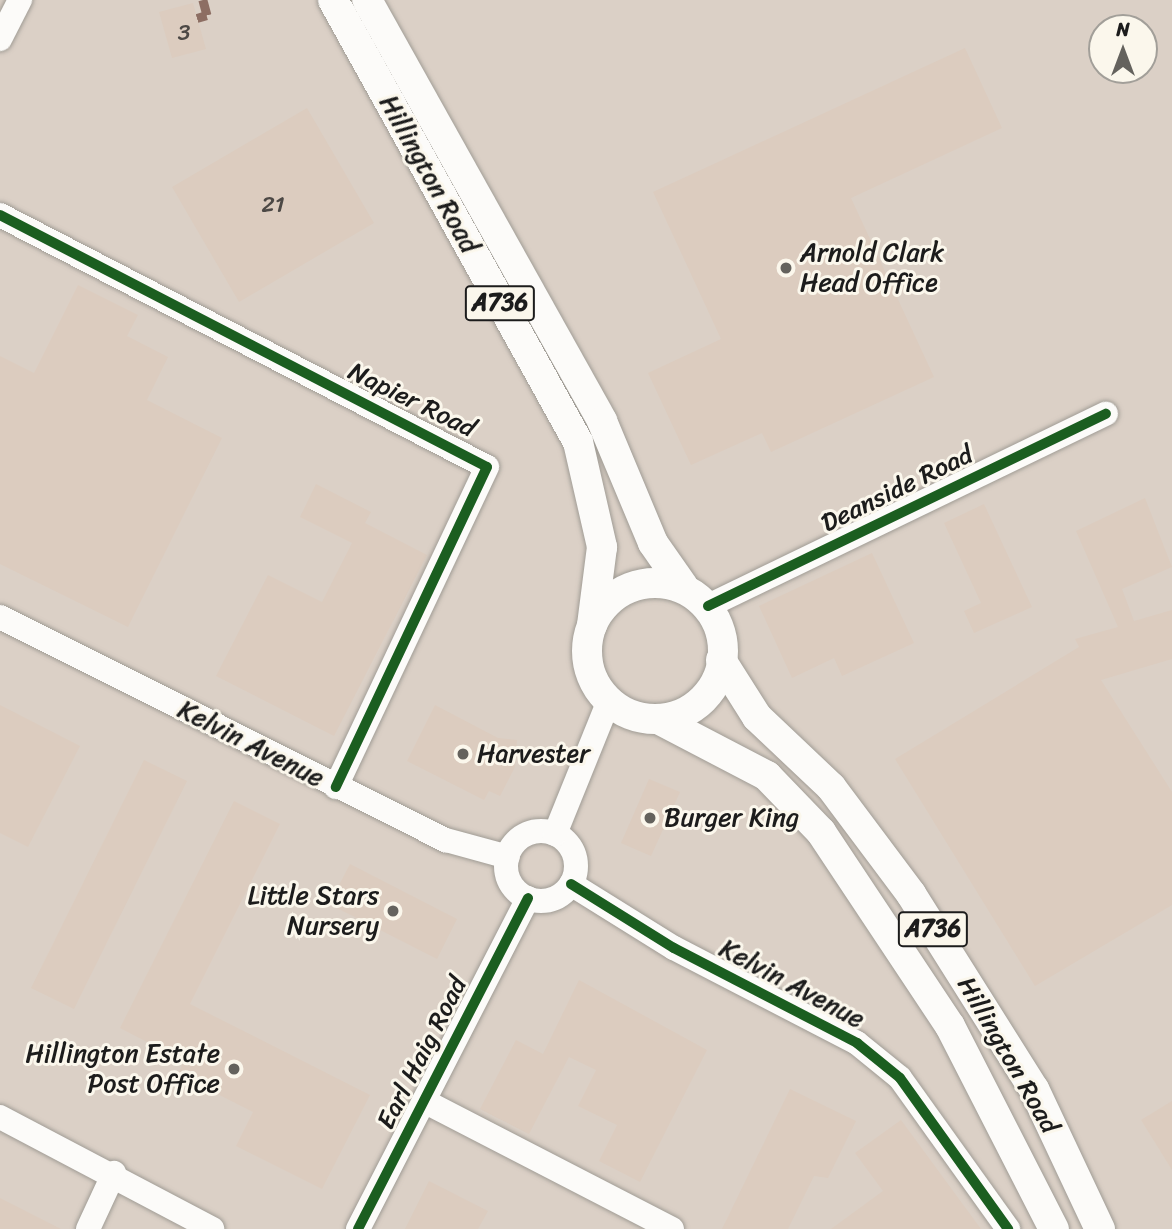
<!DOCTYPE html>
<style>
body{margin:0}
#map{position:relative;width:1172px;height:1229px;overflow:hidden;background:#ebe3d6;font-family:Sriracha,sans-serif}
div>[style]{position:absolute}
.industrial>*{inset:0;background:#dbd0c6}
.building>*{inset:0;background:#dcccbf}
.roads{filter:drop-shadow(0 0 2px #a09c95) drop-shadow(0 0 2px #a09c95)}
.minor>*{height:24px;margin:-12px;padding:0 12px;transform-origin:12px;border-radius:12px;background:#fcfbf9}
.minor>.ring{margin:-12px;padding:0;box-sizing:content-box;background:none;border:24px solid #fcfbf9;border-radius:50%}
.major>*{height:30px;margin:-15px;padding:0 15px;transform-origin:15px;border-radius:15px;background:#fcfbf9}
.major>.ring{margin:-15px;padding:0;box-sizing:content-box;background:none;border:30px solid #fcfbf9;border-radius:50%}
.quiet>*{height:9px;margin-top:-4.5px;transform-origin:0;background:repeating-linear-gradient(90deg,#8d6e63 0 18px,transparent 0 27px)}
.cycleway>*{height:10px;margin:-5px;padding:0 5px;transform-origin:5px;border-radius:5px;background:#1b5e20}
.dots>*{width:19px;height:19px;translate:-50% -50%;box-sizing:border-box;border:4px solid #fbf7ec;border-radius:50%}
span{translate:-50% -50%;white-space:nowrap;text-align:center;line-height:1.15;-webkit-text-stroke:6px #fbf7ec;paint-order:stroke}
.number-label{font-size:23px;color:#4c4845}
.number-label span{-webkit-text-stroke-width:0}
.shield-label span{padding:2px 5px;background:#fbf7ec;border:2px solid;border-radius:5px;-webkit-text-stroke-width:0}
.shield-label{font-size:24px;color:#1c1c1c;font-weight:700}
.street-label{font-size:26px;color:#1c1c1c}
.poi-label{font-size:26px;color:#1c1c1c}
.left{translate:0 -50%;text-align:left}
.right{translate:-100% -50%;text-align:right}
.north{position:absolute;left:1088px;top:14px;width:70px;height:70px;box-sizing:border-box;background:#fbf7ec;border:2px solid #a29f99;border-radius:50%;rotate:0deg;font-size:19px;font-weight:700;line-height:28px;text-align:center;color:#1c1c1c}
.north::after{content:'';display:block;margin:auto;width:24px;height:32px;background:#64625d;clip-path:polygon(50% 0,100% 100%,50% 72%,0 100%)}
</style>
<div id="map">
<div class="industrial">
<i style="clip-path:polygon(evenodd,0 0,1172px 0,1172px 1229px,0 1229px,0 0,1102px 28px,1144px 28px,1144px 70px,1102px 70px,1102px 28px)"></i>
</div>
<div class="building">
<i style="clip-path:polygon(193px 3px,206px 49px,172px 58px,159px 12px)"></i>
<i style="clip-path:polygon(965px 48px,1002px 128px,851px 198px,934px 377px,771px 452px,762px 433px,691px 465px,648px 373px,721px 339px,653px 192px)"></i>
<i style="clip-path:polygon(307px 108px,374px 223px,239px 302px,172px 187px)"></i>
<i style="clip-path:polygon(78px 285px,138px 315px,127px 336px,168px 357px,147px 400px,222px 438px,128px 627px,0 564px,0 356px,34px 373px)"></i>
<i style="clip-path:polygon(316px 484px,371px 512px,365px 523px,427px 555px,334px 736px,216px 676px,268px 575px,322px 602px,352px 543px,300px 517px)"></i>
<i style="clip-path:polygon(1145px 498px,1172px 567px,1122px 589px,1134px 621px,1172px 610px,1172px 659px,1101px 680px,1172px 792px,1172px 905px,1035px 986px,895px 759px,1079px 647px,1075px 639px,1118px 627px,1076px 531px)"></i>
<i style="clip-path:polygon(984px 504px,1032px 607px,974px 633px,964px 611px,981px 603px,944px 523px)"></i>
<i style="clip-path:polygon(872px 553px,914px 643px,842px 676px,834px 658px,792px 678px,759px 606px)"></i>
<i style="clip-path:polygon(0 705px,80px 746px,28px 847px,0 833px)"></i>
<i style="clip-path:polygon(435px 705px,498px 738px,517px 740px,515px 767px,500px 796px,489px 791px,484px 800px,407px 761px)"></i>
<i style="clip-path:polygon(144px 760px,187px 781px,74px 1009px,31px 988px)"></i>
<i style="clip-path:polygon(649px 779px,680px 792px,651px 856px,621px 843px)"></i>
<i style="clip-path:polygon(234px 801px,280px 824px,190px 1004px,370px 1095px,322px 1189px,236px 1146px,253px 1112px,178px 1074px,184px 1061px,120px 1028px)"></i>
<i style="clip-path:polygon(350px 864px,457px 919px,437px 959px,329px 904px)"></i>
<i style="clip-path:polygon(579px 980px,707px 1050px,640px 1182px,599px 1161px,617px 1125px,578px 1106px,596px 1070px,569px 1057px,529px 1134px,480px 1109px,516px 1040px,543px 1054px)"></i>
<i style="clip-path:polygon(790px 1089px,856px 1121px,828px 1178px,814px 1176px,788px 1229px,722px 1229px)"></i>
<i style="clip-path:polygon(1172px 1101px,1172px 1170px,1141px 1120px)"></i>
<i style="clip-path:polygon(901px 1120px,981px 1229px,831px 1229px,883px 1191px,855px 1153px)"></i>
<i style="clip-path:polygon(429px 1181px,488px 1211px,478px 1229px,405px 1229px)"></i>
<i style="clip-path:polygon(0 1198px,61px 1229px,0 1229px)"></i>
</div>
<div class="roads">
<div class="minor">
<i style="left:0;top:39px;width:44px;rotate:-62.9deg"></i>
<i style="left:0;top:215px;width:548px;rotate:27.36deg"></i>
<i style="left:487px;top:467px;width:354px;rotate:115.3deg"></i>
<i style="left:708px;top:606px;width:442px;rotate:-25.8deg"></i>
<i style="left:0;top:617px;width:499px;rotate:26.6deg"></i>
<i style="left:446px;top:840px;width:64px;rotate:15.3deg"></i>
<i class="ring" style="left:506px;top:831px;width:46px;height:46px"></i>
<i style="left:555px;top:834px;width:141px;rotate:-68deg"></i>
<i style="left:571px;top:884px;width:121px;rotate:31.9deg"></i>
<i style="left:674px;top:948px;width:206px;rotate:27.4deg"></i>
<i style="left:857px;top:1043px;width:55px;rotate:39.1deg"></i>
<i style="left:900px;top:1078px;width:186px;rotate:54.4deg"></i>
<i style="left:424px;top:1101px;width:279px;rotate:27.3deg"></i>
<i style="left:0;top:1117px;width:240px;rotate:27.8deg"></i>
<i style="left:88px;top:1229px;width:62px;rotate:-65.1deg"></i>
<i style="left:358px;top:1229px;width:372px;rotate:-62.8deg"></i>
</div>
<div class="major">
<i style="left:333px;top:0;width:505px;rotate:61deg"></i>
<i style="left:578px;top:442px;width:108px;rotate:77.1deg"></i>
<i style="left:602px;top:547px;width:79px;rotate:97.3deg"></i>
<i style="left:367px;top:0;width:482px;rotate:60.8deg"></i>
<i style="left:602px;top:421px;width:132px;rotate:67.3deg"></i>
<i style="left:653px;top:543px;width:52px;rotate:55.1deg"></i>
<i class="ring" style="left:587px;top:583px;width:106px;height:106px"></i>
<i style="left:721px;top:660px;width:67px;rotate:57.7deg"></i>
<i style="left:757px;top:717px;width:102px;rotate:43.4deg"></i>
<i style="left:831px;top:787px;width:134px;rotate:53.2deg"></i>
<i style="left:911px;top:894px;width:231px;rotate:57.8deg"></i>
<i style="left:1034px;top:1089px;width:155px;rotate:64.8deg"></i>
<i style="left:660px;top:720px;width:121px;rotate:27.6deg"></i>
<i style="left:767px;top:776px;width:78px;rotate:46deg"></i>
<i style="left:821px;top:832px;width:233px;rotate:56.4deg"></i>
<i style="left:950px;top:1026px;width:228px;rotate:62.9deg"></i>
</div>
</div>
<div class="quiet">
<i style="left:197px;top:18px;width:10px;rotate:-17deg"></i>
<i style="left:207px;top:15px;width:16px;rotate:-105deg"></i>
</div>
<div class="cycleway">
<i style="left:0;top:215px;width:548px;rotate:27.36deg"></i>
<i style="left:487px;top:467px;width:354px;rotate:115.3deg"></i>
<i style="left:708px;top:606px;width:442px;rotate:-25.8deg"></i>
<i style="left:571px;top:884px;width:121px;rotate:31.9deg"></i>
<i style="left:674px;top:948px;width:206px;rotate:27.4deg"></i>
<i style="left:857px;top:1043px;width:55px;rotate:39.1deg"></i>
<i style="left:900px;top:1078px;width:186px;rotate:54.4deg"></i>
<i style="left:358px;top:1229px;width:372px;rotate:-62.8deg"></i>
</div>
<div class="dots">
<i style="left:786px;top:268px;background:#64625d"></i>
<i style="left:463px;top:754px;background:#64625d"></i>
<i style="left:650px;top:818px;background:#64625d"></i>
<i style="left:393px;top:911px;background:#64625d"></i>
<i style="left:234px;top:1069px;background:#64625d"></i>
</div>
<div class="number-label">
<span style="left:184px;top:33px">3</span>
<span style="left:273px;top:205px">21</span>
</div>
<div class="shield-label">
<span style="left:500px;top:303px">A736</span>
<span style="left:933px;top:929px">A736</span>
</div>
<div class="street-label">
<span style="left:429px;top:174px;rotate:61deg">Hillington Road</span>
<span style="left:412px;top:400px;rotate:26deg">Napier Road</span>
<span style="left:897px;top:489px;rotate:-26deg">Deanside Road</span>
<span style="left:251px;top:744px;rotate:27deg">Kelvin Avenue</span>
<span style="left:792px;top:984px;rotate:28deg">Kelvin Avenue</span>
<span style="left:422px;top:1053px;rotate:-63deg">Earl Haig Road</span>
<span style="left:1008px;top:1055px;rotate:60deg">Hillington Road</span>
</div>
<div class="poi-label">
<span class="left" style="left:800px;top:268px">Arnold Clark<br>Head Office</span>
<span class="left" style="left:477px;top:754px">Harvester</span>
<span class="left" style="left:664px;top:818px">Burger King</span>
<span class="right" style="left:379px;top:911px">Little Stars<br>Nursery</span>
<span class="right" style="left:220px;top:1069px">Hillington Estate<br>Post Office</span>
</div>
<div class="north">N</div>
</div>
